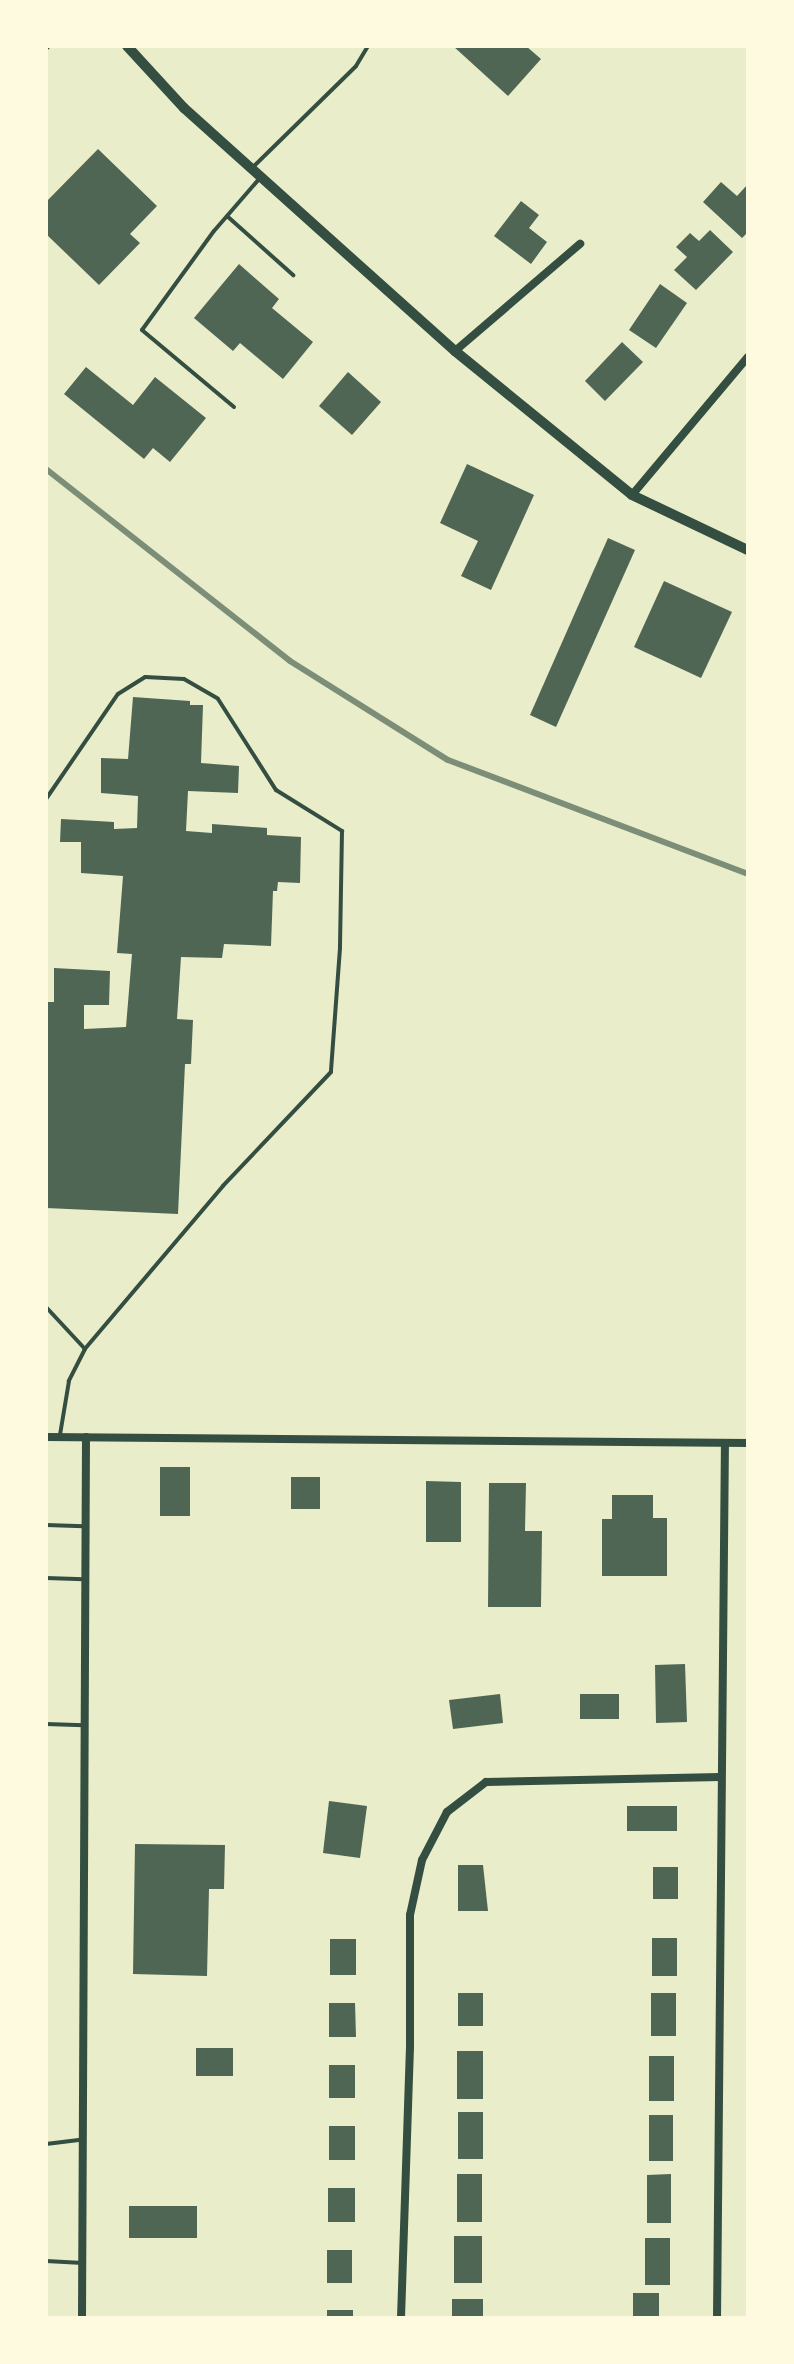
<!DOCTYPE html>
<style>
body{margin:0}
#map{position:relative;width:794px;height:2364px;overflow:hidden;background:#e9edc9;font-family:Barlow,sans-serif}
div>[style]{position:absolute}
.building>*{inset:0;background:#4f6655}
.service>*{height:4px;margin:-2px;padding:0 2px;transform-origin:2px;border-radius:2px;background:#344e41}
.minor>*{height:8px;margin:-4px;padding:0 4px;transform-origin:4px;border-radius:4px;background:#344e41}
.tertiary>*{height:10px;margin:-5px;padding:0 5px;transform-origin:5px;border-radius:5px;background:#344e41}
.rail>*{height:6px;margin:-3px;padding:0 3px;transform-origin:3px;border-radius:3px;background:#7c8e77}
span{translate:-50% -50%;white-space:nowrap;text-align:center;line-height:1.15;-webkit-text-stroke:8px #fefae0;paint-order:stroke}
.frame{position:absolute;inset:0;border:48px solid #fefae0;pointer-events:none}
</style>
<div id="map">
<div class="building">
<i style="clip-path:polygon(453px 46px,526px 46px,541px 59px,508px 96px)"></i>
<i style="clip-path:polygon(98px 149px,157px 206px,130px 234px,140px 243px,99px 285px,46px 234px,46px 202px)"></i>
<i style="clip-path:polygon(721px 182px,737px 196px,748px 184px,748px 232px,742px 238px,703px 202px)"></i>
<i style="clip-path:polygon(521px 201px,539px 215px,529px 228px,547px 242px,531px 264px,494px 236px)"></i>
<i style="clip-path:polygon(710px 230px,733px 252px,696px 290px,674px 270px,687px 257px,676px 247px,690px 233px,699px 241px)"></i>
<i style="clip-path:polygon(239px 264px,279px 299px,272px 308px,313px 342px,283px 379px,240px 343px,233px 351px,194px 318px)"></i>
<i style="clip-path:polygon(660px 284px,687px 303px,656px 348px,629px 330px)"></i>
<i style="clip-path:polygon(622px 342px,643px 362px,605px 401px,585px 381px)"></i>
<i style="clip-path:polygon(86px 367px,133px 405px,155px 377px,206px 418px,170px 462px,153px 448px,144px 459px,64px 394px)"></i>
<i style="clip-path:polygon(348px 372px,381px 402px,352px 435px,319px 406px)"></i>
<i style="clip-path:polygon(467px 464px,534px 495px,491px 590px,461px 576px,478px 541px,440px 523px)"></i>
<i style="clip-path:polygon(608px 538px,635px 550px,556px 727px,530px 715px)"></i>
<i style="clip-path:polygon(664px 581px,732px 612px,701px 678px,634px 647px)"></i>
<i style="clip-path:polygon(133px 697px,190px 701px,190px 705px,203px 705px,201px 763px,239px 766px,238px 793px,188px 791px,186px 831px,212px 833px,212px 824px,267px 828px,267px 835px,301px 837px,300px 883px,278px 882px,277px 891px,273px 891px,271px 946px,224px 944px,222px 958px,181px 957px,177px 1019px,193px 1020px,191px 1064px,185px 1064px,178px 1214px,46px 1208px,46px 1002px,54px 1002px,54px 968px,110px 971px,109px 1005px,84px 1005px,84px 1029px,126px 1027px,132px 954px,117px 953px,123px 876px,81px 873px,81px 842px,60px 842px,61px 819px,114px 822px,114px 829px,137px 828px,138px 796px,101px 793px,101px 758px,128px 759px)"></i>
<i style="clip-path:polygon(160px 1467px,190px 1467px,190px 1516px,160px 1516px)"></i>
<i style="clip-path:polygon(291px 1477px,320px 1477px,320px 1509px,291px 1509px)"></i>
<i style="clip-path:polygon(426px 1481px,461px 1482px,461px 1542px,426px 1542px)"></i>
<i style="clip-path:polygon(489px 1483px,526px 1483px,525px 1531px,542px 1531px,541px 1607px,488px 1607px)"></i>
<i style="clip-path:polygon(612px 1495px,653px 1495px,653px 1518px,667px 1518px,667px 1576px,602px 1576px,602px 1519px,612px 1519px)"></i>
<i style="clip-path:polygon(685px 1664px,687px 1722px,656px 1723px,655px 1665px)"></i>
<i style="clip-path:polygon(500px 1694px,503px 1723px,453px 1729px,449px 1700px)"></i>
<i style="clip-path:polygon(580px 1694px,619px 1694px,619px 1719px,580px 1719px)"></i>
<i style="clip-path:polygon(329px 1801px,367px 1806px,360px 1858px,323px 1853px)"></i>
<i style="clip-path:polygon(627px 1806px,677px 1806px,677px 1831px,627px 1831px)"></i>
<i style="clip-path:polygon(135px 1844px,225px 1845px,224px 1889px,209px 1889px,207px 1976px,133px 1974px)"></i>
<i style="clip-path:polygon(458px 1865px,483px 1865px,488px 1911px,458px 1911px)"></i>
<i style="clip-path:polygon(653px 1867px,678px 1867px,678px 1899px,653px 1899px)"></i>
<i style="clip-path:polygon(652px 1938px,677px 1938px,677px 1976px,652px 1976px)"></i>
<i style="clip-path:polygon(330px 1939px,356px 1939px,356px 1975px,330px 1975px)"></i>
<i style="clip-path:polygon(458px 1993px,483px 1993px,483px 2026px,458px 2026px)"></i>
<i style="clip-path:polygon(651px 1993px,676px 1993px,676px 2036px,651px 2036px)"></i>
<i style="clip-path:polygon(329px 2003px,355px 2003px,356px 2037px,329px 2037px)"></i>
<i style="clip-path:polygon(196px 2048px,233px 2048px,233px 2076px,196px 2076px)"></i>
<i style="clip-path:polygon(457px 2051px,483px 2051px,483px 2099px,457px 2099px)"></i>
<i style="clip-path:polygon(649px 2056px,674px 2056px,674px 2101px,649px 2101px)"></i>
<i style="clip-path:polygon(329px 2065px,355px 2065px,355px 2098px,329px 2098px)"></i>
<i style="clip-path:polygon(458px 2112px,483px 2112px,483px 2159px,458px 2159px)"></i>
<i style="clip-path:polygon(649px 2115px,673px 2115px,673px 2161px,649px 2161px)"></i>
<i style="clip-path:polygon(329px 2126px,355px 2126px,355px 2160px,329px 2160px)"></i>
<i style="clip-path:polygon(457px 2174px,482px 2174px,482px 2222px,457px 2222px)"></i>
<i style="clip-path:polygon(671px 2174px,671px 2223px,647px 2223px,647px 2175px)"></i>
<i style="clip-path:polygon(328px 2188px,355px 2188px,355px 2222px,328px 2222px)"></i>
<i style="clip-path:polygon(129px 2206px,197px 2206px,197px 2238px,129px 2238px)"></i>
<i style="clip-path:polygon(454px 2236px,482px 2236px,482px 2283px,454px 2283px)"></i>
<i style="clip-path:polygon(645px 2238px,670px 2238px,670px 2285px,645px 2285px)"></i>
<i style="clip-path:polygon(327px 2250px,352px 2250px,352px 2283px,327px 2283px)"></i>
<i style="clip-path:polygon(633px 2293px,659px 2293px,659px 2318px,633px 2318px)"></i>
<i style="clip-path:polygon(452px 2299px,483px 2299px,483px 2318px,452px 2318px)"></i>
<i style="clip-path:polygon(327px 2310px,353px 2310px,353px 2318px,327px 2318px)"></i>
</div>
<div class="service">
<i style="left:46px;top:49px;width:4px;rotate:-45deg"></i>
<i style="left:253px;top:167px;width:144px;rotate:-44.4deg"></i>
<i style="left:356px;top:66px;width:23px;rotate:-59deg"></i>
<i style="left:227px;top:216px;width:89px;rotate:41.8deg"></i>
<i style="left:234px;top:407px;width:120px;rotate:-140.1deg"></i>
<i style="left:142px;top:330px;width:122px;rotate:-54deg"></i>
<i style="left:214px;top:231px;width:69px;rotate:-49.1deg"></i>
<i style="left:46px;top:799px;width:127px;rotate:-55.6deg"></i>
<i style="left:118px;top:694px;width:32px;rotate:-32deg"></i>
<i style="left:145px;top:677px;width:39px;rotate:3deg"></i>
<i style="left:184px;top:679px;width:39px;rotate:30deg"></i>
<i style="left:218px;top:699px;width:108px;rotate:57.5deg"></i>
<i style="left:276px;top:790px;width:78px;rotate:31.8deg"></i>
<i style="left:342px;top:831px;width:117px;rotate:91deg"></i>
<i style="left:340px;top:948px;width:124px;rotate:94.2deg"></i>
<i style="left:331px;top:1072px;width:157px;rotate:133.5deg"></i>
<i style="left:223px;top:1186px;width:214px;rotate:130.3deg"></i>
<i style="left:85px;top:1349px;width:36px;rotate:117deg"></i>
<i style="left:69px;top:1381px;width:55px;rotate:99.5deg"></i>
<i style="left:46px;top:1307px;width:57px;rotate:47.1deg"></i>
<i style="left:46px;top:1525px;width:38px;rotate:2deg"></i>
<i style="left:46px;top:1578px;width:38px;rotate:2deg"></i>
<i style="left:46px;top:1724px;width:38px;rotate:2deg"></i>
<i style="left:46px;top:2144px;width:35px;rotate:-7deg"></i>
<i style="left:46px;top:2261px;width:37px;rotate:3deg"></i>
</div>
<div class="minor">
<i style="left:455px;top:351px;width:165px;rotate:-40.6deg"></i>
<i style="left:632px;top:495px;width:180px;rotate:-50deg"></i>
<i style="left:46px;top:1437px;width:702px;rotate:0.49deg"></i>
<i style="left:82px;top:2318px;width:881px;rotate:-89.74deg"></i>
<i style="left:401px;top:2318px;width:271px;rotate:-88.1deg"></i>
<i style="left:410px;top:2047px;width:132px;rotate:-90deg"></i>
<i style="left:410px;top:1915px;width:56px;rotate:-77.7deg"></i>
<i style="left:422px;top:1860px;width:54px;rotate:-62.5deg"></i>
<i style="left:447px;top:1812px;width:49px;rotate:-37.6deg"></i>
<i style="left:486px;top:1782px;width:234px;rotate:-1.2deg"></i>
<i style="left:717px;top:2318px;width:874px;rotate:-89.48deg"></i>
</div>
<div class="tertiary">
<i style="left:127px;top:46px;width:84px;rotate:47.4deg"></i>
<i style="left:184px;top:108px;width:364px;rotate:41.9deg"></i>
<i style="left:455px;top:351px;width:228px;rotate:39.1deg"></i>
<i style="left:632px;top:495px;width:128px;rotate:25.4deg"></i>
</div>
<div class="rail">
<i style="left:46px;top:469px;width:310px;rotate:38.2deg"></i>
<i style="left:290px;top:661px;width:186px;rotate:32.1deg"></i>
<i style="left:448px;top:760px;width:321px;rotate:20.8deg"></i>
</div>
<div class="frame"></div>
</div>
